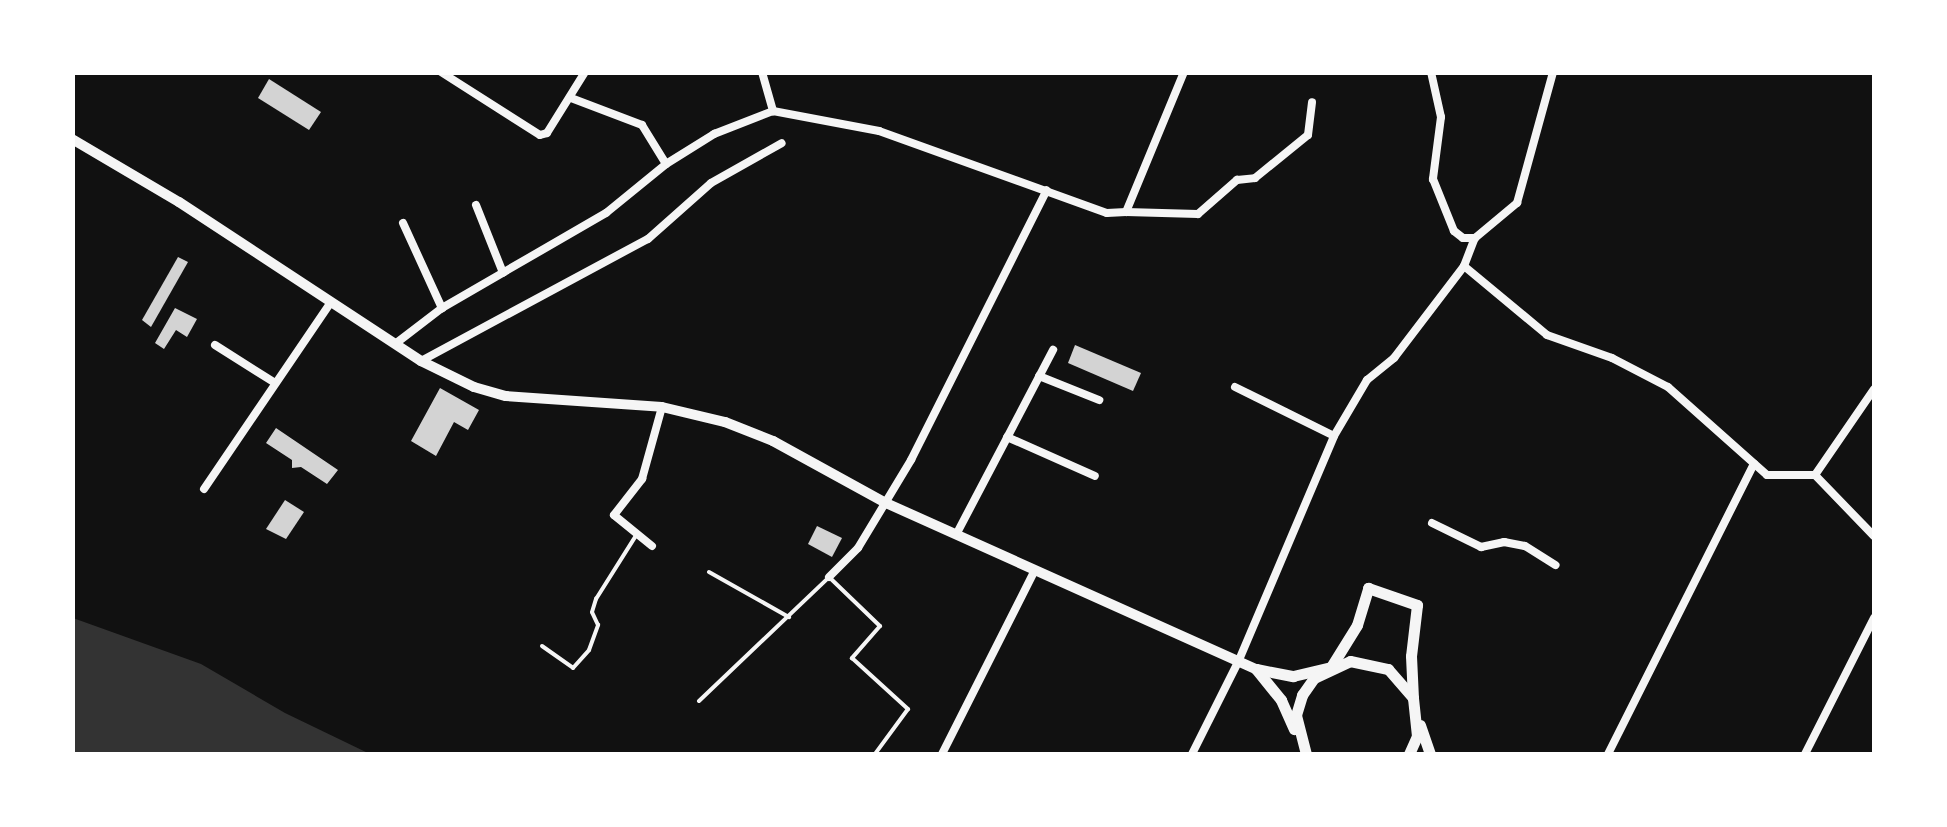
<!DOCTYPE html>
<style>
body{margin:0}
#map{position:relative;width:1947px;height:827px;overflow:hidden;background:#111;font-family:"PT Sans",sans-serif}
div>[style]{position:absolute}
.water>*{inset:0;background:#333}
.building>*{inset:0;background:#d3d3d3}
.service>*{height:4px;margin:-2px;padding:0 2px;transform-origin:2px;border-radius:2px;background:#f5f5f5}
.minor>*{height:8px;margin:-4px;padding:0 4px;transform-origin:4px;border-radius:4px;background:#f5f5f5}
.tertiary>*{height:10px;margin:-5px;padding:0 5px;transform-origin:5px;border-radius:5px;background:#f5f5f5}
.secondary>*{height:11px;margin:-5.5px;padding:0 5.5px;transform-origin:5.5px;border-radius:5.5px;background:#f5f5f5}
span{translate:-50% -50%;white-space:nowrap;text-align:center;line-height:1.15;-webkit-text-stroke:9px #fff;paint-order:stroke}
.frame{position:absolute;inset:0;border:75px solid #fff;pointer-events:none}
</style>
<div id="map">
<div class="water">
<i style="clip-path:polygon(73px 618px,201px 664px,285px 713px,370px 754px,73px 754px)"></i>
</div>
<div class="building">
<i style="clip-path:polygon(269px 79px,321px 112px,309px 130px,258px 98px)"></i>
<i style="clip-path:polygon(178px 257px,188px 262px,151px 327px,142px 320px)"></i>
<i style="clip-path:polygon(175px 308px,197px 319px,187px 337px,176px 330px,164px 349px,155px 343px)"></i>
<i style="clip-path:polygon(1075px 345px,1141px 373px,1133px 391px,1068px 363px)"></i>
<i style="clip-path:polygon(440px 388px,479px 410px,468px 430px,454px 422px,436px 456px,411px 441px)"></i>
<i style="clip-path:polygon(276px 428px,338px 470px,327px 484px,301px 467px,292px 468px,292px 460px,266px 443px)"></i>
<i style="clip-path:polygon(285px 500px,304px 512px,286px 539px,266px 529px)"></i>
<i style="clip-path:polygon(817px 526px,842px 538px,832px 557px,808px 544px)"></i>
</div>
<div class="service">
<i style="left:709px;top:572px;width:92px;rotate:29.4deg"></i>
<i style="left:542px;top:646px;width:38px;rotate:35deg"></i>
<i style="left:573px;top:668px;width:24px;rotate:-48deg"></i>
<i style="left:589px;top:650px;width:27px;rotate:-70deg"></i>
<i style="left:598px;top:625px;width:14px;rotate:-115deg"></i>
<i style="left:592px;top:612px;width:14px;rotate:-73deg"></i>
<i style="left:596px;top:599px;width:77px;rotate:-57.8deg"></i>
<i style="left:699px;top:701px;width:180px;rotate:-43.6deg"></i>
<i style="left:829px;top:577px;width:71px;rotate:43.9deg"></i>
<i style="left:880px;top:626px;width:43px;rotate:131.2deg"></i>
<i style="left:852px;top:658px;width:76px;rotate:42.3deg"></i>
<i style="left:908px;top:709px;width:56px;rotate:126.3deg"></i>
</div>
<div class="minor">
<i style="left:441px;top:72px;width:117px;rotate:32.5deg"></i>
<i style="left:540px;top:135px;width:7px;rotate:-16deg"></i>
<i style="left:547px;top:133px;width:72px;rotate:-58.1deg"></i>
<i style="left:762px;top:72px;width:41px;rotate:74.2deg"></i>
<i style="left:1431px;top:72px;width:46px;rotate:77.5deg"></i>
<i style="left:1441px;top:117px;width:63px;rotate:97.4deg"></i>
<i style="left:1433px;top:179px;width:56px;rotate:68deg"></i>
<i style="left:1454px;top:231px;width:11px;rotate:38deg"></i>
<i style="left:1463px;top:238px;width:12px"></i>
<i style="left:571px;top:98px;width:76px;rotate:20.8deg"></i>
<i style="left:642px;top:125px;width:46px;rotate:58.4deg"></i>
<i style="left:476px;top:205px;width:73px;rotate:68.3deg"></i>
<i style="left:1126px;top:212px;width:72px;rotate:1.6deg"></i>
<i style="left:1198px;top:214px;width:52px;rotate:-41.1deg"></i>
<i style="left:1237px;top:180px;width:18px;rotate:-6deg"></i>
<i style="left:1255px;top:178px;width:68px;rotate:-39.1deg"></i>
<i style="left:1308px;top:135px;width:33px;rotate:-83deg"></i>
<i style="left:403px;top:223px;width:94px;rotate:65.4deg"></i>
<i style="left:1464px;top:266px;width:108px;rotate:39.7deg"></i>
<i style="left:1547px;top:335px;width:69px;rotate:19.5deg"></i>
<i style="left:1612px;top:358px;width:63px;rotate:27.4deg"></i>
<i style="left:1668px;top:387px;width:132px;rotate:41.6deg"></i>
<i style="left:1767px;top:475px;width:48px"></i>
<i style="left:1815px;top:475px;width:85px;rotate:46deg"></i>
<i style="left:395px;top:344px;width:59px;rotate:-37.5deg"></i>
<i style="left:442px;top:308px;width:190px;rotate:-30.1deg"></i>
<i style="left:606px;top:213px;width:77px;rotate:-39.2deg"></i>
<i style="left:666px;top:164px;width:57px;rotate:-32deg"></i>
<i style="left:714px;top:134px;width:63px;rotate:-21.3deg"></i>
<i style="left:773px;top:111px;width:108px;rotate:10.7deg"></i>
<i style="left:879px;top:131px;width:242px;rotate:19.8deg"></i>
<i style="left:1107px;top:213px;width:19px;rotate:-3deg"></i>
<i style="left:1126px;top:212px;width:152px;rotate:-67.5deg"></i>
<i style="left:215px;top:345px;width:71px;rotate:32.3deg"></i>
<i style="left:421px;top:361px;width:258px;rotate:-28.3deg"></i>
<i style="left:648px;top:239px;width:84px;rotate:-41.6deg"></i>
<i style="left:711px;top:183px;width:81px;rotate:-29.4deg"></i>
<i style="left:1039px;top:376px;width:65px;rotate:21.8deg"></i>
<i style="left:1235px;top:387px;width:110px;rotate:26.3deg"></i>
<i style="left:1007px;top:437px;width:96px;rotate:23.9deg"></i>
<i style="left:1815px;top:475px;width:104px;rotate:-55.5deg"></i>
<i style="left:204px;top:489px;width:226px;rotate:-55.8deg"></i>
<i style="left:1432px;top:523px;width:55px;rotate:26.1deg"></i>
<i style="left:1481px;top:547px;width:24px;rotate:-12deg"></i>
<i style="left:1504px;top:542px;width:21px;rotate:11deg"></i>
<i style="left:1525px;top:546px;width:36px;rotate:32deg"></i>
<i style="left:957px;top:533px;width:207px;rotate:-62.3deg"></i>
<i style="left:652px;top:546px;width:49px;rotate:-140.8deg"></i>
<i style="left:614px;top:515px;width:46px;rotate:-52.1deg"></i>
<i style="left:642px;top:479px;width:75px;rotate:-74.5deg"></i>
<i style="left:829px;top:577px;width:41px;rotate:-45deg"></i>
<i style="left:858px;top:548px;width:103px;rotate:-58.9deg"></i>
<i style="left:911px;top:460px;width:302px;rotate:-63.3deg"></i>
<i style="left:942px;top:754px;width:206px;rotate:-63.2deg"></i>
<i style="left:1192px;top:754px;width:105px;rotate:-63.4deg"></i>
<i style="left:1239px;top:660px;width:243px;rotate:-67deg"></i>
<i style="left:1334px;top:436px;width:65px;rotate:-59.5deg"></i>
<i style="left:1367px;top:380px;width:35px;rotate:-39deg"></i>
<i style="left:1394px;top:358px;width:116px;rotate:-52.7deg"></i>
<i style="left:1464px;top:266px;width:30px;rotate:-69deg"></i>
<i style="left:1475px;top:238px;width:55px;rotate:-39.8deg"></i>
<i style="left:1517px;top:203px;width:136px;rotate:-74.6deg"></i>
<i style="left:1608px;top:754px;width:325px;rotate:-63.3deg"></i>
<i style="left:1805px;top:754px;width:153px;rotate:-63.1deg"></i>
</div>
<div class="tertiary">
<i style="left:72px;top:139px;width:124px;rotate:30.5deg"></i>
<i style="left:179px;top:202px;width:290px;rotate:33.3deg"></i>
<i style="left:421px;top:361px;width:59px;rotate:26.1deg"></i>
<i style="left:474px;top:387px;width:33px;rotate:16deg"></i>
<i style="left:506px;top:396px;width:156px;rotate:4deg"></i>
<i style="left:662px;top:407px;width:65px;rotate:13.4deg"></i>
<i style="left:725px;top:422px;width:52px;rotate:21.6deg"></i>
<i style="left:773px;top:441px;width:129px;rotate:28.8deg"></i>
<i style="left:886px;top:503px;width:406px;rotate:24.2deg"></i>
</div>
<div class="secondary">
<i style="left:1256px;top:669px;width:38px;rotate:11deg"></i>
<i style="left:1293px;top:676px;width:39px;rotate:-13deg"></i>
<i style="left:1331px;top:667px;width:49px;rotate:-58.2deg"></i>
<i style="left:1357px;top:625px;width:39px;rotate:-73deg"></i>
<i style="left:1368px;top:588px;width:52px;rotate:19.1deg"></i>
<i style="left:1417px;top:605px;width:51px;rotate:96.7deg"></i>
<i style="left:1411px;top:656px;width:42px;rotate:87.3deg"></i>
<i style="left:1256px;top:669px;width:40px;rotate:51deg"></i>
<i style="left:1281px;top:700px;width:32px;rotate:66deg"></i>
<i style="left:1420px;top:725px;width:31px;rotate:71deg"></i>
<i style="left:1306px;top:754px;width:40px;rotate:-104.4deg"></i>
<i style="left:1296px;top:715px;width:21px;rotate:-73deg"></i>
<i style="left:1302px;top:695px;width:21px;rotate:-55deg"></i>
<i style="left:1314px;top:678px;width:40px;rotate:-25deg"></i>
<i style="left:1350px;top:661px;width:39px;rotate:12deg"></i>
<i style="left:1388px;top:669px;width:38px;rotate:49deg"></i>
<i style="left:1413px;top:698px;width:38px;rotate:84deg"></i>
<i style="left:1417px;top:736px;width:20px;rotate:114deg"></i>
</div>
<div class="frame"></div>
</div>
